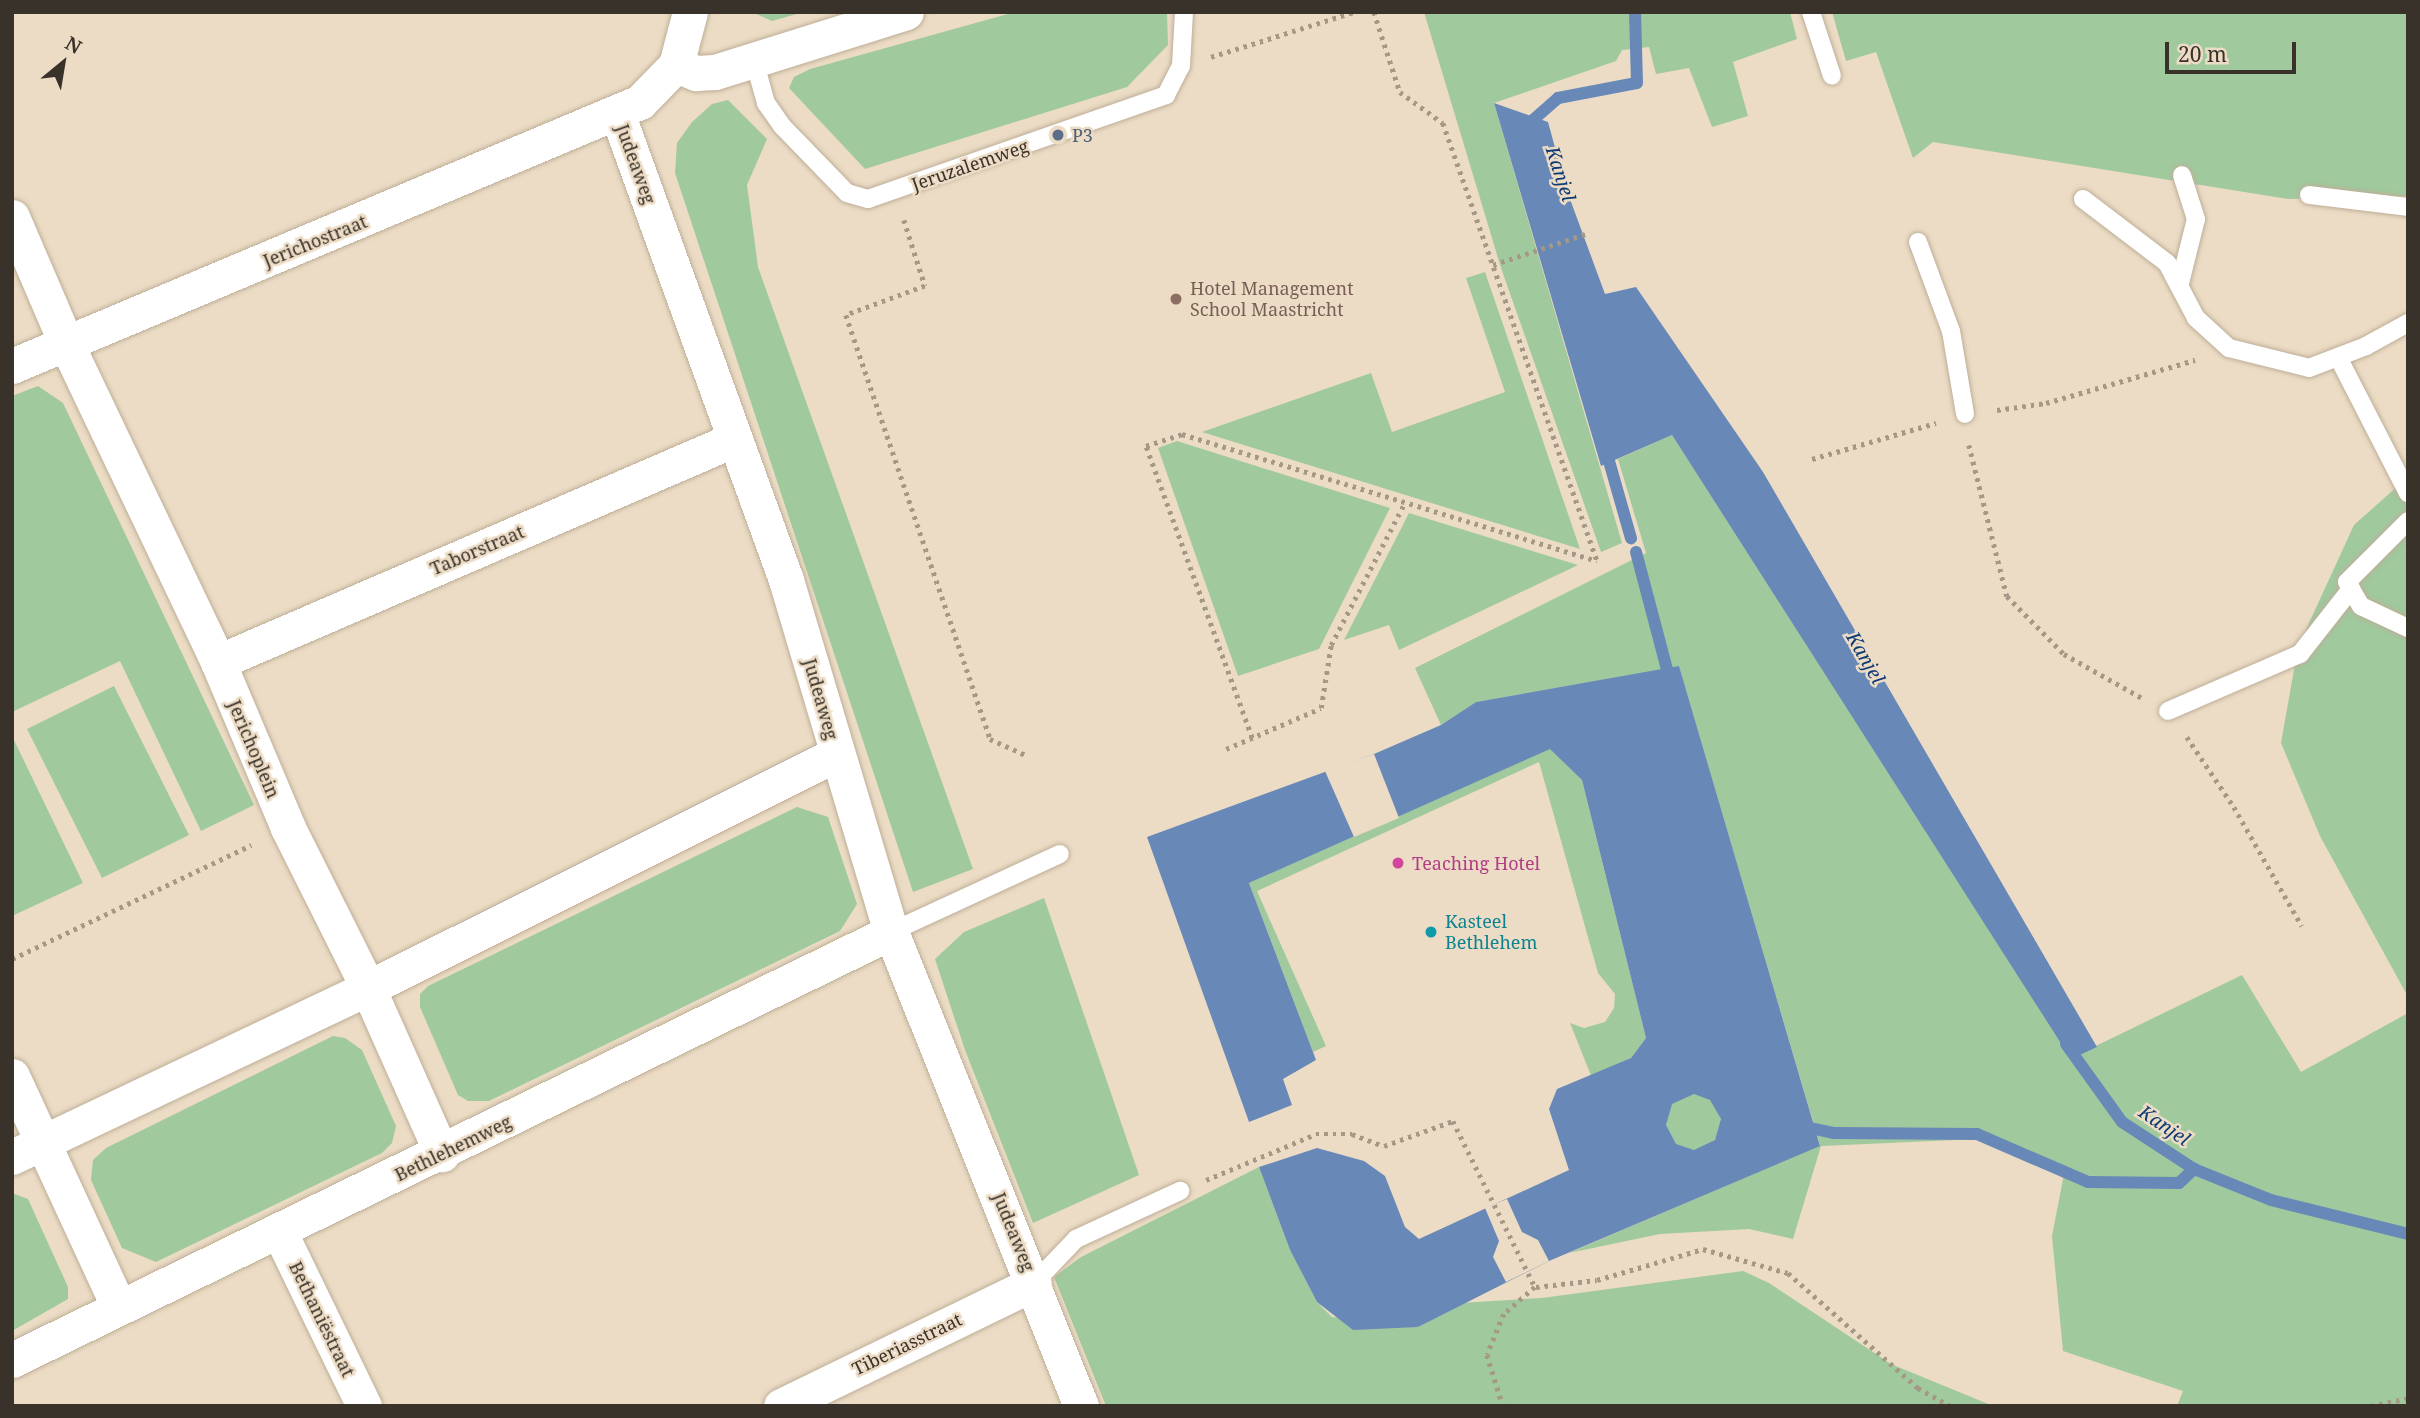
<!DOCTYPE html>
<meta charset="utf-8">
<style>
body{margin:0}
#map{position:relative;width:2420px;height:1418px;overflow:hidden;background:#ecdcc5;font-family:"Noto Serif",serif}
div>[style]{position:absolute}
.green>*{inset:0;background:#a0c99e}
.round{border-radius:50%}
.water>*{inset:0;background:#6889b8}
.pier>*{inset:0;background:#ecdcc5}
.stream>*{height:12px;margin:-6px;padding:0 6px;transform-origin:6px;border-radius:6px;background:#6889b8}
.path>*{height:4.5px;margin-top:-2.25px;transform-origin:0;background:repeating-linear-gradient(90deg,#a59887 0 3.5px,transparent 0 8.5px)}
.roads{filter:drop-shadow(0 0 2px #beae98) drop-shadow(0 0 2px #beae98)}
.service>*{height:18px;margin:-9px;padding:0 9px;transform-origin:9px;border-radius:9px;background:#fff}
.minor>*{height:35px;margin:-17.5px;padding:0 17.5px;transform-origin:17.5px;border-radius:17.5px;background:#fff}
.dots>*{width:19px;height:19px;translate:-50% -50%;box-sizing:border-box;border:4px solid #ecdcc5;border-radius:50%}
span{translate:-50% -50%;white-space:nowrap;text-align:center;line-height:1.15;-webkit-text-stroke:5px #ecdcc5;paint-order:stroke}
.service-label{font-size:18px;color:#4e5e75}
.left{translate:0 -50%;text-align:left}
.street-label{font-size:18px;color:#39322a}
.education-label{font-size:18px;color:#785e54}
.hotel-label{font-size:18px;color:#b23c85}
.culture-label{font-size:18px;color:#0d838f}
.water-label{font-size:19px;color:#0f3b75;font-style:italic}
.frame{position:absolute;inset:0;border:14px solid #39322a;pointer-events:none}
.north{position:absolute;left:28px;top:28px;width:70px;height:70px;-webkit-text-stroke:5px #ecdcc5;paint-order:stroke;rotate:30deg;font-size:19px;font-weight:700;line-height:28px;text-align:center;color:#39322a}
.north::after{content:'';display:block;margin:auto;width:24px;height:32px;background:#39322a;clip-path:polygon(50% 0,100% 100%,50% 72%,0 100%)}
.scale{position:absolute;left:2165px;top:42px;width:131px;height:32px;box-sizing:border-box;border:4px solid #39322a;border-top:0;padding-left:9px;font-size:21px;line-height:24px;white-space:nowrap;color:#39322a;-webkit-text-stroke:5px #ecdcc5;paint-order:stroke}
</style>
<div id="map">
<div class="green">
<i style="clip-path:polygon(752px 12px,804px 12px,772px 21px)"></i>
<i style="clip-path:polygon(1015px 12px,1167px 12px,1168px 45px,1127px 87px,865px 169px,789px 88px,794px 77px,810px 69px)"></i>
<i style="clip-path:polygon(1424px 12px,1790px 12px,1797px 39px,1733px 62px,1748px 116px,1712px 127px,1689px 68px,1656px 74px,1649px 47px,1622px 50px,1616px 61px,1494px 103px,1622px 543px,1601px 552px,1501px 268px)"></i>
<i style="clip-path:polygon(1832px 12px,2408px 12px,2408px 196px,2288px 199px,1933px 142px,1913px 158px,1876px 52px,1846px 61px)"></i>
<i style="clip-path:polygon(728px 100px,767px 139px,747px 185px,758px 267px,973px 869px,913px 892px,675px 173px,677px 143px,692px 122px,712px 104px)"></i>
<i style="clip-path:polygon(1485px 272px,1580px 549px,1202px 432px,1371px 373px,1392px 432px,1505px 392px,1466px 278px)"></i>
<i style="clip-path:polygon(38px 386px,63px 403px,254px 805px,201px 831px,120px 661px,12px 712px,12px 396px)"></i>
<i style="clip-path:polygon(1672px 435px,2071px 1058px,2242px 975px,2301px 1072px,2408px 1013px,2408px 1406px,2177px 1406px,2183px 1391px,2063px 1351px,2052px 1236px,2064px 1174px,2001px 1138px,1821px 1146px,1793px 1239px,1749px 1229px,1660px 1234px,1569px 1253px,1820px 1145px,1679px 667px,1476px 702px,1441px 725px,1415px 668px,1646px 553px,1618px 459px)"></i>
<i style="clip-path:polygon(1177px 441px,1390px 508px,1319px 649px,1238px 676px,1158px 448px)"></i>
<i style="clip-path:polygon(2408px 477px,2408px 997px,2320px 836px,2281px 743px,2298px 647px,2354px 525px)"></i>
<i style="clip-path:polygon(1409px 513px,1578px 565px,1399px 650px,1389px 625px,1344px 640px)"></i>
<i style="clip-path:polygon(114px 686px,189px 835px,102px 878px,27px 729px)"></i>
<i style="clip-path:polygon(12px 736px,83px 883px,12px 916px)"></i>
<i style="clip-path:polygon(1550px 748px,1582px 780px,1646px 1038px,1631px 1058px,1592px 1078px,1570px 1023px,1584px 1028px,1605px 1022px,1614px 1008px,1615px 994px,1598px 973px,1539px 762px,1257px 891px,1326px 1046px,1313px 1052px,1249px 883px)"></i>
<i style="clip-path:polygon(797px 807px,828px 817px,857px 904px,840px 931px,489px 1101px,468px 1101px,458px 1095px,420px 1007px,420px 994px,428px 986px)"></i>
<i style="clip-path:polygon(1044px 898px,1139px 1175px,1033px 1223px,965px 1050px,935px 959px,964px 932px)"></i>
<i style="clip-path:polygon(333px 1036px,345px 1038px,362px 1050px,396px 1126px,392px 1143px,382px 1153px,156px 1262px,122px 1248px,91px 1180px,93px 1160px,106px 1148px)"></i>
<i class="round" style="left:1665px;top:1094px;width:56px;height:56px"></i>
<i style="clip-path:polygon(1259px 1167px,1290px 1250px,1317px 1302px,1332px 1317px,1418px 1327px,1460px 1303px,1542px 1298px,1743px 1271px,1769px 1283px,1891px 1364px,1993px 1406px,1106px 1406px,1054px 1277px,1081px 1257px)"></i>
<i style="clip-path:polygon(12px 1193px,28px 1199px,68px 1287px,68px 1299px,12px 1331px)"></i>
</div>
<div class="water">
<i style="clip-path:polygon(1494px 103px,1548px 122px,1567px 191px,1605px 294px,1636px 287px,1763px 472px,2097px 1047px,2071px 1059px,1672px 435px,1601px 466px)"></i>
<i style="clip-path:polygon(evenodd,1679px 666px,1820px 1146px,1549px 1261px,1418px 1327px,1353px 1330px,1317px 1302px,1290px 1250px,1259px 1167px,1317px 1148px,1364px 1161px,1385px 1176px,1405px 1227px,1419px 1239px,1569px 1170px,1549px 1109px,1557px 1089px,1631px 1058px,1646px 1038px,1582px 780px,1550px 749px,1249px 883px,1316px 1060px,1283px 1079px,1292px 1105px,1249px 1122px,1147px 837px,1374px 754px,1441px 725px,1476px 702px,1679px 666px,1694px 1094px,1710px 1100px,1721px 1119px,1715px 1140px,1694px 1150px,1676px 1144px,1666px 1125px,1672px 1104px,1694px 1094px)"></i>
</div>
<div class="pier">
<i style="clip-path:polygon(1374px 754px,1399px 818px,1354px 837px,1325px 771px)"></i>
<i style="clip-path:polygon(1507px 1199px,1522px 1232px,1538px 1240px,1549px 1261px,1506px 1282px,1493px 1257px,1499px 1241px,1485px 1208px)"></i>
</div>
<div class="stream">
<i style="left:1525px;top:127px;width:44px;rotate:-41.3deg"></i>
<i style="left:1558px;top:98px;width:80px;rotate:-10.8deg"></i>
<i style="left:1637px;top:83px;width:71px;rotate:-91.6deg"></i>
<i style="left:1605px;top:447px;width:95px;rotate:74.1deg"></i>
<i style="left:1636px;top:552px;width:125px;rotate:75.2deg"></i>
<i style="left:1668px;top:673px;width:12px;rotate:125deg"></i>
<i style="left:2066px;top:1044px;width:96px;rotate:54.3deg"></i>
<i style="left:2122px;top:1122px;width:86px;rotate:33.1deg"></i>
<i style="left:2194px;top:1169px;width:83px;rotate:21.9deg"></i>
<i style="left:2271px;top:1200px;width:141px;rotate:13.9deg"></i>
<i style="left:1801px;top:1126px;width:34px;rotate:12deg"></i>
<i style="left:1834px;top:1133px;width:143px;rotate:0.4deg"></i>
<i style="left:1977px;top:1134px;width:121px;rotate:23.4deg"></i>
<i style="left:2088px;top:1182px;width:91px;rotate:0.6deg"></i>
<i style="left:2179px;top:1183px;width:21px;rotate:-43deg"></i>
</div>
<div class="path">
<i style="left:1374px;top:12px;width:84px;rotate:72deg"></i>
<i style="left:1400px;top:92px;width:53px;rotate:35.8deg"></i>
<i style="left:1443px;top:123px;width:463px;rotate:70.6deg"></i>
<i style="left:1211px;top:57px;width:150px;rotate:-17.5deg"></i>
<i style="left:904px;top:220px;width:69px;rotate:72.3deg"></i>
<i style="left:925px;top:286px;width:84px;rotate:159.8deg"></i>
<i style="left:846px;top:315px;width:448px;rotate:71.2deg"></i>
<i style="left:990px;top:739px;width:42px;rotate:24.1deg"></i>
<i style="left:1493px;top:265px;width:100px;rotate:-18.6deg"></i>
<i style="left:1997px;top:410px;width:49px;rotate:-8.1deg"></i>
<i style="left:2046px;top:403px;width:155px;rotate:-16.1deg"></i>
<i style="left:1969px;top:445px;width:156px;rotate:75.9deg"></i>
<i style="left:2007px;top:596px;width:81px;rotate:45.5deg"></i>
<i style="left:2064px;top:654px;width:90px;rotate:29.4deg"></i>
<i style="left:1812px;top:459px;width:129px;rotate:-16.2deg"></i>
<i style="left:2187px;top:737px;width:84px;rotate:56.1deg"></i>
<i style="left:2234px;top:807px;width:137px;rotate:60.3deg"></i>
<i style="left:1252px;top:738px;width:311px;rotate:-110deg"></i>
<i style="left:1146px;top:446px;width:38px;rotate:-18deg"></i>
<i style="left:1182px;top:434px;width:434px;rotate:17deg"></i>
<i style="left:1226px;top:749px;width:103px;rotate:-23.3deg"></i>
<i style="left:1321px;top:708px;width:64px;rotate:-81deg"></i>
<i style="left:1331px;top:645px;width:161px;rotate:-62.6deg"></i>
<i style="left:12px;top:959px;width:265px;rotate:-25.5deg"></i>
<i style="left:1206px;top:1180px;width:119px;rotate:-22.7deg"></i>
<i style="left:1316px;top:1134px;width:36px"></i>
<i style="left:1352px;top:1134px;width:34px;rotate:21deg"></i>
<i style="left:1384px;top:1146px;width:73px;rotate:-19.9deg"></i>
<i style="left:1453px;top:1121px;width:185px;rotate:63.7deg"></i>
<i style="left:1535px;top:1287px;width:41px;rotate:138.9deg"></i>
<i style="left:1504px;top:1314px;width:44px;rotate:112.5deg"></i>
<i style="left:1487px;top:1355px;width:53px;rotate:72.6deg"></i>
<i style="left:1536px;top:1287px;width:61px;rotate:-6.5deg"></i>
<i style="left:1597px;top:1280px;width:110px;rotate:-16.3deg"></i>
<i style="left:1703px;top:1249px;width:88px;rotate:15.8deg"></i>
<i style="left:1788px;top:1273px;width:174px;rotate:41.5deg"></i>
<i style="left:1918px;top:1388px;width:38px;rotate:29deg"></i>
<i style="left:2371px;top:1406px;width:38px;rotate:-12deg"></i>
</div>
<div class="roads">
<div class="service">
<i style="left:1811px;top:12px;width:67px;rotate:71.8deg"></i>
<i style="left:754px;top:60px;width:45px;rotate:74.4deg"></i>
<i style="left:766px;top:103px;width:29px;rotate:55deg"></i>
<i style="left:783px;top:127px;width:92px;rotate:45.9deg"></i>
<i style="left:847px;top:193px;width:22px;rotate:16deg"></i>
<i style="left:868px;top:199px;width:316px;rotate:-19.2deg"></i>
<i style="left:1166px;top:95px;width:33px;rotate:-63deg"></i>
<i style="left:1181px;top:66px;width:54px;rotate:-86.8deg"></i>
<i style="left:2309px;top:195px;width:100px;rotate:6.9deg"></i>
<i style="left:2083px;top:199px;width:106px;rotate:37.3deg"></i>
<i style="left:2167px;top:263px;width:62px;rotate:62.2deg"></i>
<i style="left:2196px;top:318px;width:45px;rotate:42.3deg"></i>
<i style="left:2229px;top:348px;width:82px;rotate:14deg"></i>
<i style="left:2309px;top:368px;width:61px;rotate:-21.1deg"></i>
<i style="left:2366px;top:346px;width:48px;rotate:-28.7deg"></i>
<i style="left:1918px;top:242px;width:95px;rotate:69.7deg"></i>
<i style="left:1951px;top:331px;width:84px;rotate:80.4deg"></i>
<i style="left:2180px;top:283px;width:66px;rotate:-76deg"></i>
<i style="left:2196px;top:219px;width:46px;rotate:-107.7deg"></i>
<i style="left:2338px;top:357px;width:153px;rotate:62.8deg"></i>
<i style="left:2408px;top:521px;width:86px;rotate:135deg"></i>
<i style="left:2347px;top:582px;width:28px;rotate:60deg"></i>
<i style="left:2361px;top:606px;width:52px;rotate:25.1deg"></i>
<i style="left:2168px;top:711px;width:144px;rotate:-23.4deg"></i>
<i style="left:2300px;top:654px;width:83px;rotate:-51.9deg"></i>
<i style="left:891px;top:932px;width:186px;rotate:-24.8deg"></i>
<i style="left:1034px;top:1283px;width:61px;rotate:-46.3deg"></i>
<i style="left:1076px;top:1239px;width:115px;rotate:-24.8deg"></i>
</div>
<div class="minor">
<i style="left:676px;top:65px;width:22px;rotate:22deg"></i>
<i style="left:696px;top:73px;width:19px;rotate:-3deg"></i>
<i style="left:715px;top:72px;width:200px;rotate:-17.4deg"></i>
<i style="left:617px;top:113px;width:497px;rotate:70.1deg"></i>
<i style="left:786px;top:580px;width:367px;rotate:73.4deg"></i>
<i style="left:891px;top:932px;width:511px;rotate:68.16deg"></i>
<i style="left:12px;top:217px;width:137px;rotate:66.8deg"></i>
<i style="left:66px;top:343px;width:353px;rotate:64.5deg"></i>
<i style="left:218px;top:662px;width:180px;rotate:67.1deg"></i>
<i style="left:288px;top:828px;width:179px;rotate:63.4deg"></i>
<i style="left:368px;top:988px;width:182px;rotate:66deg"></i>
<i style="left:12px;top:366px;width:681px;rotate:-22.8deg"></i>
<i style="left:640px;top:102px;width:52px;rotate:-45.8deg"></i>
<i style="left:676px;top:65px;width:55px;rotate:-75.2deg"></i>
<i style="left:218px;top:662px;width:563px;rotate:-23.33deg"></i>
<i style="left:12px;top:1076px;width:255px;rotate:65.2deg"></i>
<i style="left:12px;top:1157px;width:394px;rotate:-25.4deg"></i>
<i style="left:368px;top:988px;width:524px;rotate:-26.52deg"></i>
<i style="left:280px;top:1233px;width:192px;rotate:64.1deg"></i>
<i style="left:12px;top:1360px;width:978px;rotate:-25.96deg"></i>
<i style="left:781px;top:1406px;width:281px;rotate:-25.9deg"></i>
</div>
</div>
<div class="dots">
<i style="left:1058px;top:135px;background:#5c6f8a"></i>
<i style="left:1176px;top:299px;background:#8d6e63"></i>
<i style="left:1398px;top:863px;background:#d1479c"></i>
<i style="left:1431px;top:932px;background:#0f9aa8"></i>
</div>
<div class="service-label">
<span class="left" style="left:1072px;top:135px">P3</span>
</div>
<div class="street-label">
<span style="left:636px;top:164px;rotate:70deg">Judeaweg</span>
<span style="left:970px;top:165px;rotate:-19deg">Jeruzalemweg</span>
<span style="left:315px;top:241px;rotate:-22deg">Jerichostraat</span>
<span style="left:477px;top:550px;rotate:-23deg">Taborstraat</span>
<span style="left:821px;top:699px;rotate:74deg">Judeaweg</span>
<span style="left:254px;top:749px;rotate:67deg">Jerichoplein</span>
<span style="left:453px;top:1148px;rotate:-26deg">Bethlehemweg</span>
<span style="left:1014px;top:1232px;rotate:68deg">Judeaweg</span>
<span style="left:322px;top:1319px;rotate:64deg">Bethaniëstraat</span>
<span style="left:907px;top:1344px;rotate:-26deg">Tiberiasstraat</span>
</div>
<div class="education-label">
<span class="left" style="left:1190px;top:299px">Hotel Management<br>School Maastricht</span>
</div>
<div class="hotel-label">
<span class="left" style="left:1412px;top:863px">Teaching Hotel</span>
</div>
<div class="culture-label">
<span class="left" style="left:1445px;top:932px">Kasteel<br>Bethlehem</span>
</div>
<div class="water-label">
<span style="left:1560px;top:174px;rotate:72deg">Kanjel</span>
<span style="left:1865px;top:658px;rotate:60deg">Kanjel</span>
<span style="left:2164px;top:1126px;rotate:34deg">Kanjel</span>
</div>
<div class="frame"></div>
<div class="north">N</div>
<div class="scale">20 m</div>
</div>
